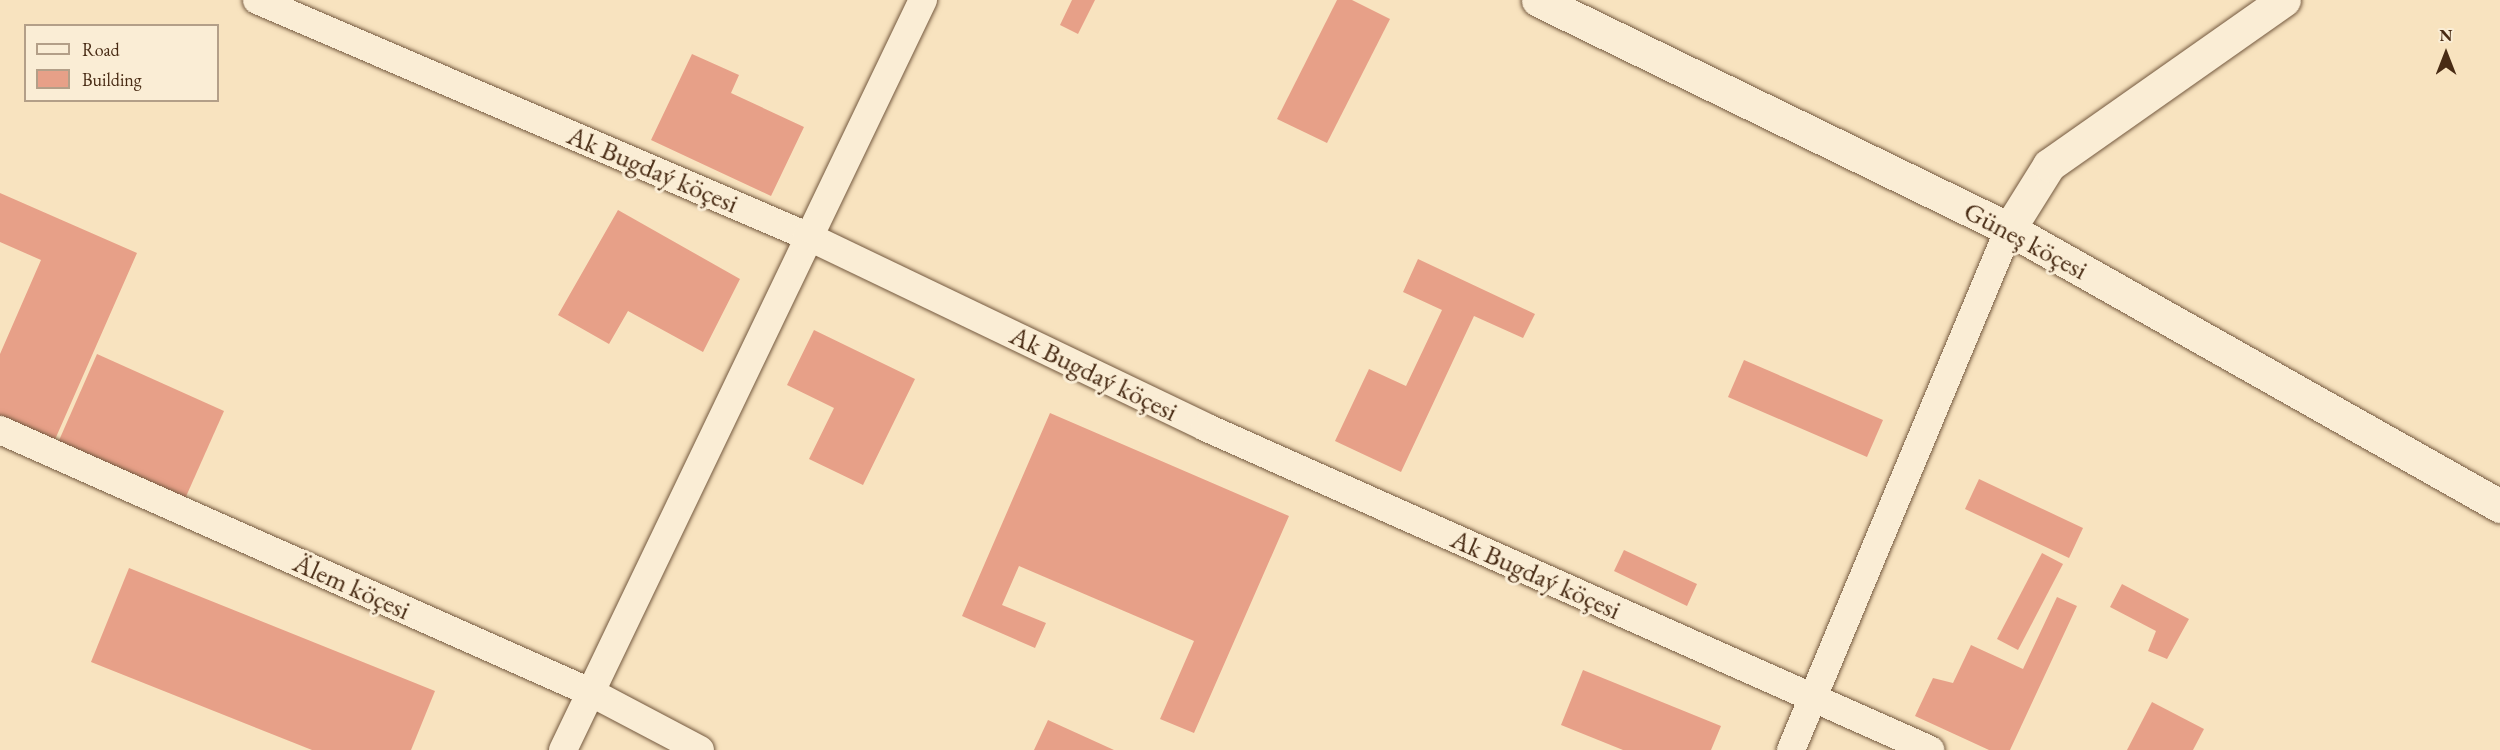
<!DOCTYPE html>
<meta charset="utf-8">
<style>
body{margin:0}
#map{position:relative;width:2500px;height:750px;overflow:hidden;background:#f8e3bf;font-family:"EB Garamond",serif}
div>[style]{position:absolute}
.building>*{inset:0;background:#e7a088}
.roads{filter:drop-shadow(0 0 2px #74593f) drop-shadow(0 0 2px #74593f)}
.minor>*{height:28px;margin:-14px;padding:0 14px;transform-origin:14px;border-radius:14px;background:#faedd5}
.tertiary>*{height:33px;margin:-16.5px;padding:0 16.5px;transform-origin:16.5px;border-radius:16.5px;background:#faedd5}
span{translate:-50% -50%;white-space:nowrap;text-align:center;line-height:1.15;-webkit-text-stroke:6px #faedd5;paint-order:stroke}
.street-label{font-size:27px;color:#482b14}
.legend{position:absolute;left:24px;top:24px;width:195px;height:78px;box-sizing:border-box;background:#faedd5;border:2px solid #b39f88;margin:0;padding:8px 10px;list-style:none;font-size:18px;color:#482b14}
.legend li{display:flex;align-items:center;gap:12px;height:30px}
.legend b{width:30px;border:2px solid #b39f88}
.north{position:absolute;left:2416px;top:24px;width:60px;height:60px;-webkit-text-stroke:4px #faedd5;paint-order:stroke;rotate:0deg;font-size:16px;font-weight:700;line-height:24px;text-align:center;color:#482b14}
.north::after{content:'';display:block;margin:auto;width:21px;height:27px;background:#482b14;clip-path:polygon(50% 0,100% 100%,50% 72%,0 100%)}
</style>
<div id="map">
<div class="building">
<i style="clip-path:polygon(1072px 0,1095px 0,1078px 34px,1060px 25px)"></i>
<i style="clip-path:polygon(1337px 0,1352px 0,1390px 19px,1327px 143px,1277px 119px)"></i>
<i style="clip-path:polygon(692px 54px,739px 75px,731px 93px,804px 127px,771px 196px,651px 140px)"></i>
<i style="clip-path:polygon(0 193px,137px 253px,46px 460px,0 440px,0 354px,41px 260px,0 242px)"></i>
<i style="clip-path:polygon(618px 210px,740px 279px,703px 352px,628px 311px,609px 344px,558px 315px)"></i>
<i style="clip-path:polygon(1418px 259px,1535px 314px,1523px 338px,1474px 316px,1401px 472px,1335px 441px,1369px 369px,1406px 386px,1442px 310px,1403px 292px)"></i>
<i style="clip-path:polygon(814px 330px,915px 379px,863px 485px,809px 459px,834px 408px,787px 385px)"></i>
<i style="clip-path:polygon(97px 354px,224px 411px,180px 510px,53px 454px)"></i>
<i style="clip-path:polygon(1744px 360px,1883px 420px,1867px 457px,1728px 397px)"></i>
<i style="clip-path:polygon(1050px 413px,1289px 516px,1194px 733px,1160px 719px,1194px 641px,1019px 566px,1002px 605px,1046px 623px,1035px 648px,962px 616px)"></i>
<i style="clip-path:polygon(1979px 479px,2083px 528px,2069px 558px,1965px 509px)"></i>
<i style="clip-path:polygon(1624px 550px,1697px 584px,1687px 606px,1614px 571px)"></i>
<i style="clip-path:polygon(2042px 553px,2063px 564px,2018px 650px,1997px 639px)"></i>
<i style="clip-path:polygon(129px 568px,435px 691px,411px 750px,312px 750px,91px 662px)"></i>
<i style="clip-path:polygon(2122px 584px,2189px 619px,2167px 659px,2148px 651px,2156px 631px,2110px 607px)"></i>
<i style="clip-path:polygon(2057px 597px,2077px 606px,2010px 750px,1989px 750px,1915px 716px,1933px 678px,1953px 683px,1971px 645px,2023px 669px)"></i>
<i style="clip-path:polygon(1583px 670px,1721px 726px,1711px 750px,1623px 750px,1561px 725px)"></i>
<i style="clip-path:polygon(2152px 702px,2204px 729px,2193px 750px,2127px 750px)"></i>
<i style="clip-path:polygon(1048px 720px,1114px 750px,1034px 750px)"></i>
</div>
<div class="roads">
<div class="minor">
<i style="left:257px;top:0;width:598px;rotate:23.22deg"></i>
<i style="left:807px;top:236px;width:441px;rotate:25.6deg"></i>
<i style="left:1205px;top:427px;width:794px;rotate:24.01deg"></i>
<i style="left:0;top:430px;width:648px;rotate:23.95deg"></i>
<i style="left:592px;top:693px;width:122px;rotate:27.8deg"></i>
<i style="left:563px;top:750px;width:832px;rotate:-64.36deg"></i>
<i style="left:1791px;top:750px;width:565px;rotate:-67.29deg"></i>
</div>
<div class="tertiary">
<i style="left:1538px;top:0;width:524px;rotate:25.93deg"></i>
<i style="left:2009px;top:229px;width:564px;rotate:29.43deg"></i>
<i style="left:2009px;top:229px;width:75px;rotate:-58deg"></i>
<i style="left:2049px;top:165px;width:287px;rotate:-35.1deg"></i>
</div>
</div>
<div class="street-label">
<span style="left:653px;top:169px;rotate:23deg">Ak Bugdaý köçesi</span>
<span style="left:2026px;top:240px;rotate:28deg">Güneş köçesi</span>
<span style="left:1094px;top:373px;rotate:26deg">Ak Bugdaý köçesi</span>
<span style="left:1536px;top:574px;rotate:24deg">Ak Bugdaý köçesi</span>
<span style="left:352px;top:586px;rotate:24deg">Älem köçesi</span>
</div>
<ul class="legend">
<li><b style="height:8px;background:#faedd5"></b>Road</li>
<li><b style="height:16px;background:#e7a088"></b>Building</li>
</ul>
<div class="north">N</div>
</div>
